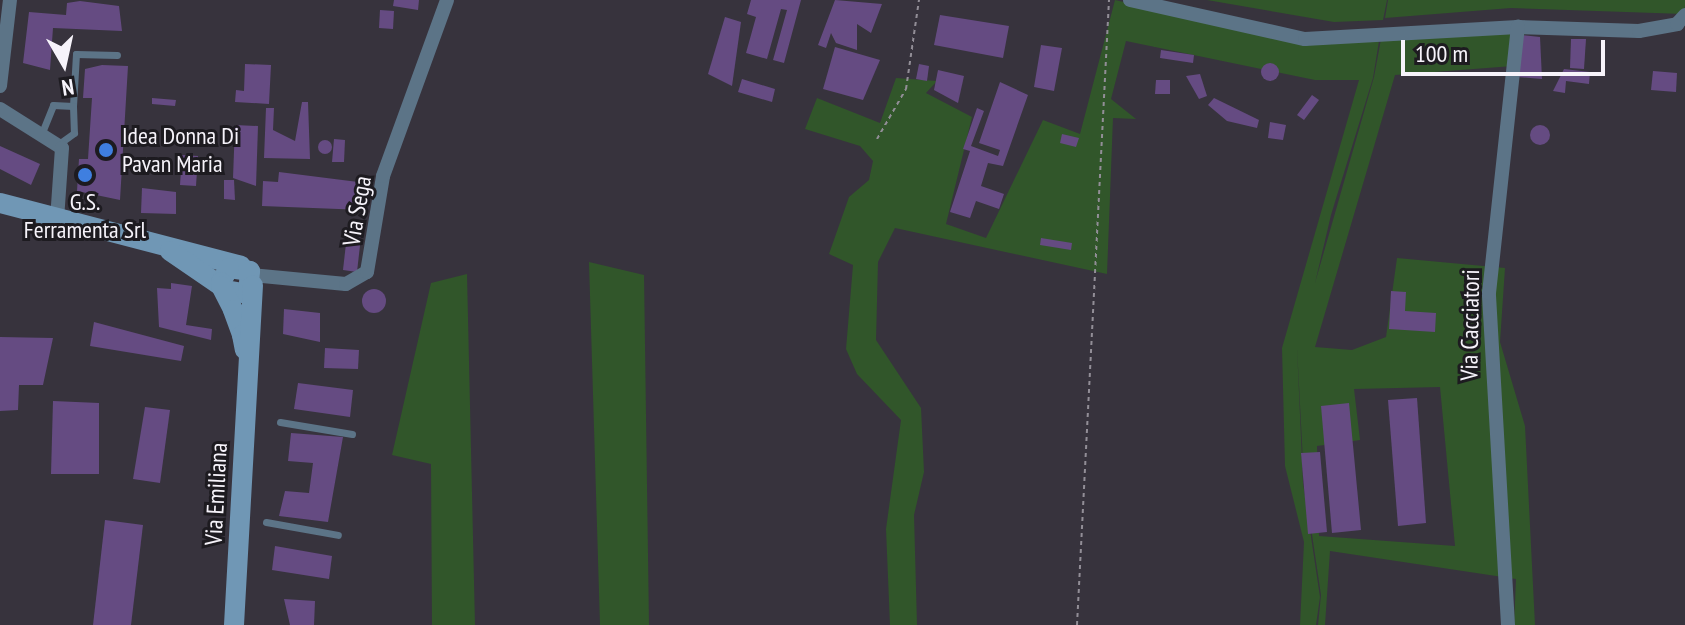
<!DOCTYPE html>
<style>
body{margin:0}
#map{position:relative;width:1685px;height:625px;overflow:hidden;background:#37333d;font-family:"PT Sans Narrow",sans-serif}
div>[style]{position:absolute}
.green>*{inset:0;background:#31562a}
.building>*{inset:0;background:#654b82}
.round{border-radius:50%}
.path>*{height:2px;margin-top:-1px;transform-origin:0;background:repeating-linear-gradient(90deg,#928e97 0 4px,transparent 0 8px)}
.service>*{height:7px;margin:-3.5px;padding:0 3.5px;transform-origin:3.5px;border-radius:3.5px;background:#5c7487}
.minor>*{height:14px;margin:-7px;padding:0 7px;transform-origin:7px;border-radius:7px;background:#5c7487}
.secondary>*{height:20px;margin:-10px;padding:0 10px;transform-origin:10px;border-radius:10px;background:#7097b5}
.dots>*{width:22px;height:22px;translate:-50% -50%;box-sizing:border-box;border:4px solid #1d1b20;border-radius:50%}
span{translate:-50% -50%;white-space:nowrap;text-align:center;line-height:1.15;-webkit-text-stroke:6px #1d1b20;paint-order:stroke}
.poi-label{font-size:24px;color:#f6f3fa}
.left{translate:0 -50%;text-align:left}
.street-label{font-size:24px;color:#f6f3fa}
.north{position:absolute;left:24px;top:24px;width:80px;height:80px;-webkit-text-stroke:6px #1d1b20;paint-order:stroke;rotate:171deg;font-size:22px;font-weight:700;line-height:32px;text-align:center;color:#f6f3fa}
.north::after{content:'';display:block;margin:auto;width:28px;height:36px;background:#f6f3fa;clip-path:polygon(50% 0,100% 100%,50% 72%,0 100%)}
.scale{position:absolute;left:1401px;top:40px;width:204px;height:36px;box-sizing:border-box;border:4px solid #f6f3fa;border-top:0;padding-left:10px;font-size:24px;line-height:28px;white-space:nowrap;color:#f6f3fa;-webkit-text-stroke:6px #1d1b20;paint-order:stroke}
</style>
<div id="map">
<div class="green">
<i style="clip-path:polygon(evenodd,1115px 0,1273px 36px,1379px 41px,1373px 78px,1331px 215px,1315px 283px,1374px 77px,1381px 39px,1524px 29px,1527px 65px,1395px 75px,1315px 347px,1352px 350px,1386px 337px,1397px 258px,1505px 268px,1500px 342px,1525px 426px,1535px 625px,1514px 625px,1516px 579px,1330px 551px,1325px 625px,1318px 625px,1321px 595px,1304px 481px,1297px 347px,1303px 483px,1320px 597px,1316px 625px,1300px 625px,1304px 542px,1285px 466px,1282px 348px,1359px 80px,1315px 80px,1126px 41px,1111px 99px,1136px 119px,1113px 118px,1107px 274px,895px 228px,878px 262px,876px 340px,921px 408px,924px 472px,914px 515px,917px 625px,890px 625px,886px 529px,901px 420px,857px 374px,846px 349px,853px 265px,829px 254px,849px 197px,869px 180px,873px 161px,860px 146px,805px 129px,817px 98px,880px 123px,896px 78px,937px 81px,926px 93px,972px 117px,946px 224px,986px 238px,1043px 120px,1080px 134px,1115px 0,1440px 387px,1455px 546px,1319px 536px,1317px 446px,1360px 440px,1354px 389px,1440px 387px)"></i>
<i style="clip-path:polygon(1207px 0,1387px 0,1383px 20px,1334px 22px)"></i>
<i style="clip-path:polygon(1388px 0,1685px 0,1685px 5px,1684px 14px,1511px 8px,1385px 18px)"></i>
<i style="clip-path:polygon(589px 262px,644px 275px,649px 625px,600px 625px)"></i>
<i style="clip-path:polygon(467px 274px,475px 625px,432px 625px,431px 464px,392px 455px,431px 283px)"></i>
</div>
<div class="building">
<i style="clip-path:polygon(394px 0,419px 0,418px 10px,393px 6px)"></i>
<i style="clip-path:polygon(751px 0,801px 0,784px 63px,773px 60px,787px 10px,781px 9px,767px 59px,746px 53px,756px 17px,747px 14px)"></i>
<i style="clip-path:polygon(835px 0,882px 4px,871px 33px,857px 24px,857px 50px,836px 43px,831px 33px,826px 48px,818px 45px)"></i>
<i style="clip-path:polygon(80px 1px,119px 6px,122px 31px,53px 28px,50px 70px,23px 63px,29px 12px,66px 15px,67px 3px)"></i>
<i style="clip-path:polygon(380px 10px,394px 11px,393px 29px,379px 28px)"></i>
<i style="clip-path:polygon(940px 15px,1009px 26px,1003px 58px,934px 45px)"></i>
<i style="clip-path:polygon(725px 17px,741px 22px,732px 86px,708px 74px)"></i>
<i style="clip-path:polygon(1521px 35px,1540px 37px,1542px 79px,1517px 77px)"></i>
<i style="clip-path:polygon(1571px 39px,1586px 39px,1584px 69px,1570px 68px)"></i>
<i style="clip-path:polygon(1041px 45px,1062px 48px,1054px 91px,1034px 87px)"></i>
<i style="clip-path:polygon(835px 47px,880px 60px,863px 100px,823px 89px)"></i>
<i style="clip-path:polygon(1161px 50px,1194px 55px,1193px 63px,1160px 58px)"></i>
<i class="round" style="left:1261px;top:63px;width:18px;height:18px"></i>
<i style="clip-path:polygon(245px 64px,271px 65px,269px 104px,235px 102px,236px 90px,244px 91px)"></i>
<i style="clip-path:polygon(919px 64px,929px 66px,927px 81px,916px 79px)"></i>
<i style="clip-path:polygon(102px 65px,128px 66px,120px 200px,77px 191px,79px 159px,88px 159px,92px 98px,83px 98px,85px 69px)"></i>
<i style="clip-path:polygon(1564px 69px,1590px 72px,1589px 84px,1566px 81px,1565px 93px,1553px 91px)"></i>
<i style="clip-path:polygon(938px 70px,964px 76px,958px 103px,934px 90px)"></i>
<i style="clip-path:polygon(1653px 71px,1677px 73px,1676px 92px,1651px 90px)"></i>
<i style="clip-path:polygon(1200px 74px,1207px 96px,1199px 99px,1186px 76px)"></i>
<i style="clip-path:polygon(742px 79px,775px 89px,772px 102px,738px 92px)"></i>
<i style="clip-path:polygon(1156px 80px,1170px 80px,1170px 94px,1155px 94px)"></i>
<i style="clip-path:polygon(1000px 82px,1028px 95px,1003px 166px,988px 163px,981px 186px,1004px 194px,999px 209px,976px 201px,970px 218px,950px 212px,970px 151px,963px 149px,977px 108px,984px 111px,971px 146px,998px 156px,1000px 150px,979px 143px)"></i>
<i style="clip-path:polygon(1312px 95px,1319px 100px,1304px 120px,1297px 115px)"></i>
<i style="clip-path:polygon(152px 98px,176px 100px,175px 106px,152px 104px)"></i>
<i style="clip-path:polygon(1214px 98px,1259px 120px,1257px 128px,1227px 121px,1208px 105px)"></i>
<i style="clip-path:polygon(302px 102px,308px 102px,310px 159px,264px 158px,266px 108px,274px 108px,273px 130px,295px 141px)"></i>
<i style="clip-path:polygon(1270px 122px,1286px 125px,1283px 140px,1268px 138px)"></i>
<i style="clip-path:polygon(235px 125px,258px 126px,256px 186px,233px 178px)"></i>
<i class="round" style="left:1530px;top:125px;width:20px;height:20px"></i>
<i style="clip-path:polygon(1062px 134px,1079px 138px,1076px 147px,1060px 143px)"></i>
<i style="clip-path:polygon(334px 139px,345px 140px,344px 162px,332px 162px)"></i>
<i class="round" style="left:318px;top:140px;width:14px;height:14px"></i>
<i style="clip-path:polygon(0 146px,40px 164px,31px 185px,0 169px)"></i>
<i style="clip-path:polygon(182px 155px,198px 156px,196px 186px,180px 185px)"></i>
<i style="clip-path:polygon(279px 172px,366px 183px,364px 210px,262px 206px,263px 181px,278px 182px)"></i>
<i style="clip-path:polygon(224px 180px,234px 180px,235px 200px,224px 199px)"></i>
<i style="clip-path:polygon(142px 188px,176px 192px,176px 214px,141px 213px)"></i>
<i style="clip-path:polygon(348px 226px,362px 228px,357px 272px,343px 270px)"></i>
<i style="clip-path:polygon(1041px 238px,1072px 243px,1071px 250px,1040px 245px)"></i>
<i style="clip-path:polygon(171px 283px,192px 286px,186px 325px,212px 329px,211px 340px,159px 327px,157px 288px,171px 289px)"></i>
<i class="round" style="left:362px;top:289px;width:24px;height:24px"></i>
<i style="clip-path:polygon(1391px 291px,1406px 292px,1405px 311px,1436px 313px,1435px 332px,1389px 329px)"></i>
<i style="clip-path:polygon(284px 309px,320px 313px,320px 342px,283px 334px)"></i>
<i style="clip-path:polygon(94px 322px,184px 346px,181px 361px,90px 346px)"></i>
<i style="clip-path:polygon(0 337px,53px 338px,43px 385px,19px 385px,18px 410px,0 411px)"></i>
<i style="clip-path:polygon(325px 348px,359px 350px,358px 369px,324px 368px)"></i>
<i style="clip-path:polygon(298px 383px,353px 390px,350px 417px,294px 409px)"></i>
<i style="clip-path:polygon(1417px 398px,1426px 523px,1398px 526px,1388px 400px)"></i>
<i style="clip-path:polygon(53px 401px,99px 403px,99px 474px,51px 474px)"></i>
<i style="clip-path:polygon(1349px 403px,1361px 530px,1332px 533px,1321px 406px)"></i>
<i style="clip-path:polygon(145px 407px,170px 410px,160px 483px,133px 479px)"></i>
<i style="clip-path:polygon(291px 433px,343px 437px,328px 522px,279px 516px,285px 491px,309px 493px,313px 463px,288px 461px)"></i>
<i style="clip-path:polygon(1320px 452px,1327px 532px,1308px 534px,1301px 453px)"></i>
<i style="clip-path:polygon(105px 520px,143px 525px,131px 625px,93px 625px)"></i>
<i style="clip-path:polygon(275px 546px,332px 556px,329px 579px,272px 570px)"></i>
<i style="clip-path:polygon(284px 599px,315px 601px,314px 625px,290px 625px)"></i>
</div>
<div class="path">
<i style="left:877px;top:139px;width:58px;rotate:-59.9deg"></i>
<i style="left:906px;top:89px;width:90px;rotate:-81.7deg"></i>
<i style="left:1077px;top:625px;width:626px;rotate:-87.07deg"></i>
</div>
<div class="service">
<i style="left:73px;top:106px;width:52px;rotate:-86.7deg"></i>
<i style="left:76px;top:54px;width:41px;rotate:1.4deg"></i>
<i style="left:41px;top:135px;width:32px;rotate:-68deg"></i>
<i style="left:53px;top:105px;width:20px;rotate:3deg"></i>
<i style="left:73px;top:106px;width:27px;rotate:88deg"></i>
<i style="left:74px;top:133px;width:19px;rotate:144deg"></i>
<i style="left:280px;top:422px;width:73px;rotate:9.5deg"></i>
<i style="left:266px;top:522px;width:73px;rotate:10.2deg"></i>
</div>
<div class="minor">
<i style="left:1130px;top:0;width:179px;rotate:12.6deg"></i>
<i style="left:1305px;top:39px;width:213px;rotate:-3.2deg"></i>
<i style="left:1518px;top:27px;width:121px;rotate:1.9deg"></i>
<i style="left:1639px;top:31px;width:39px;rotate:-10deg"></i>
<i style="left:1677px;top:24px;width:12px;rotate:-48deg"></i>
<i style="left:0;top:86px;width:87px;rotate:-83.4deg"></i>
<i style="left:0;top:109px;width:73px;rotate:32.2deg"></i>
<i style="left:62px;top:148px;width:71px;rotate:94deg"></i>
<i style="left:252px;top:275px;width:94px;rotate:5.5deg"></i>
<i style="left:346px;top:284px;width:24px;rotate:-30deg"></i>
<i style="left:367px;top:272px;width:97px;rotate:-80.5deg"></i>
<i style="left:383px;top:176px;width:187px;rotate:-70deg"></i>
<i style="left:1508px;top:625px;width:333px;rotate:-93.3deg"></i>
<i style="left:1489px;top:293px;width:268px;rotate:-83.8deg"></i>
</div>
<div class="secondary">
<i style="left:0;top:203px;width:249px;rotate:14.6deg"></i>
<i style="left:170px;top:251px;width:62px;rotate:34.5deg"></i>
<i style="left:224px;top:290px;width:24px;rotate:9deg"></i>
<i style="left:248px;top:294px;width:23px;rotate:-85deg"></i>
<i style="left:250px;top:271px;width:21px;rotate:-172deg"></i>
<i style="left:229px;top:268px;width:16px;rotate:120deg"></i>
<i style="left:221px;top:282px;width:4px;rotate:90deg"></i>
<i style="left:221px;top:286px;width:27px;rotate:63deg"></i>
<i style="left:233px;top:310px;width:27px;rotate:70deg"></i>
<i style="left:242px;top:335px;width:15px;rotate:79deg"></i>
<i style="left:234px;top:625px;width:340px;rotate:-86.8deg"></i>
</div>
<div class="dots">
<i style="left:106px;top:150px;background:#3f7fe0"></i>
<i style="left:85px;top:175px;background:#3f7fe0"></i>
</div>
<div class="poi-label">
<span class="left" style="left:122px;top:150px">Idea Donna Di<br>Pavan Maria</span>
<span style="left:85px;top:216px">G.S.<br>Ferramenta Srl</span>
</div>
<div class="street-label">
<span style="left:357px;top:211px;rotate:-80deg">Via Sega</span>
<span style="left:1470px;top:325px;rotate:-89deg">Via Cacciatori</span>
<span style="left:216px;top:494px;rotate:-87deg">Via Emiliana</span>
</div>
<div class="north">N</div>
<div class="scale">100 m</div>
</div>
